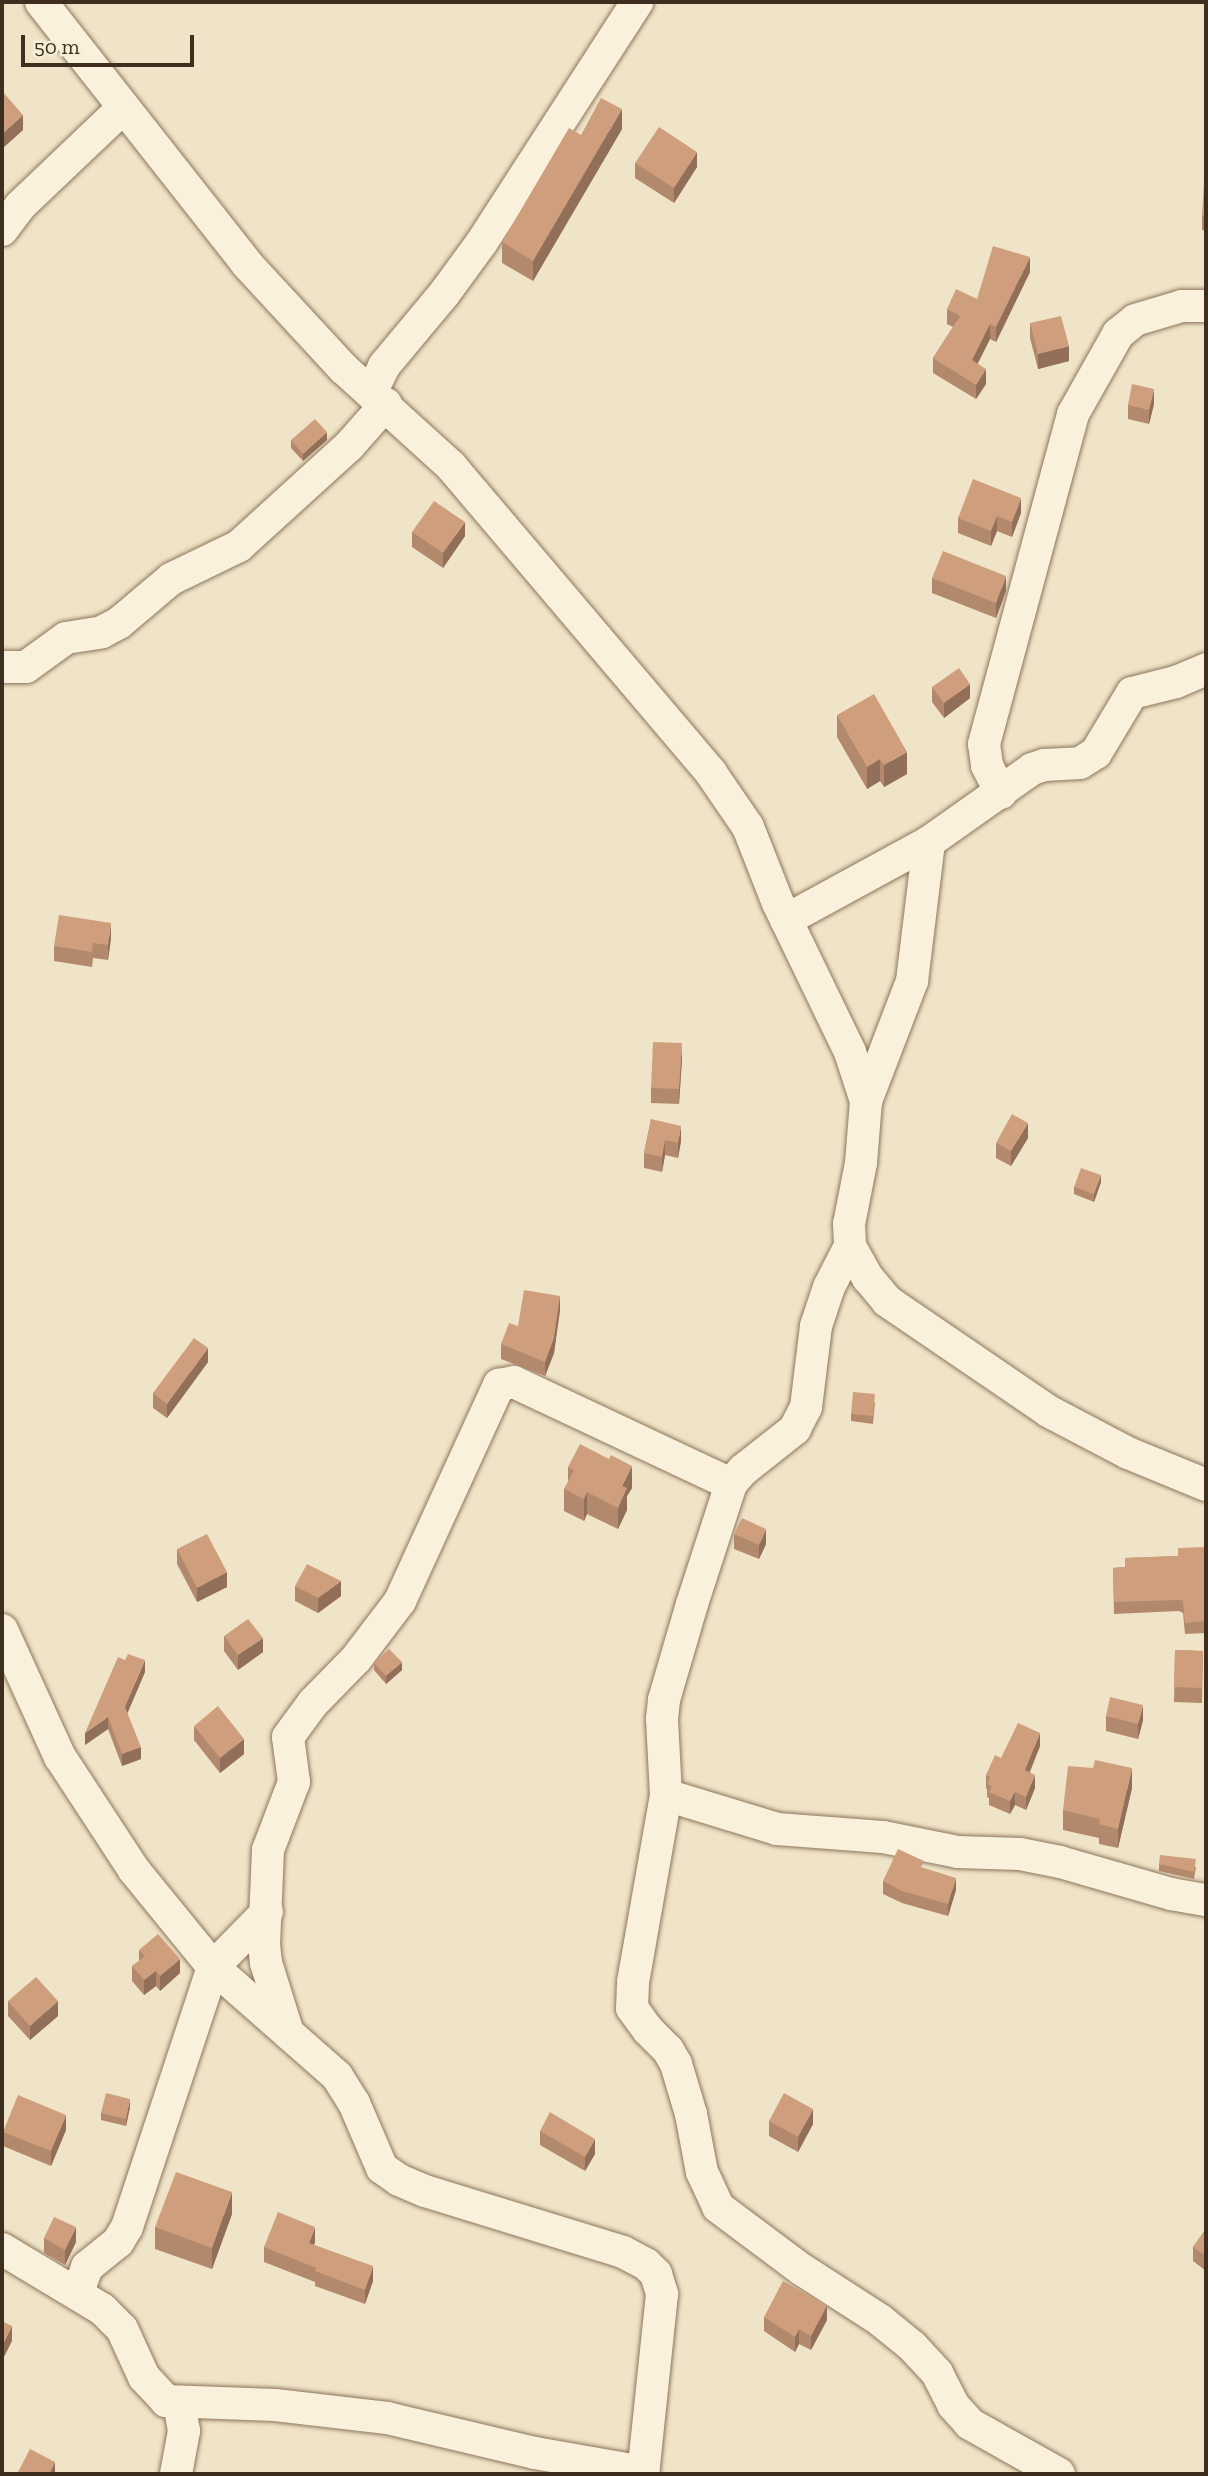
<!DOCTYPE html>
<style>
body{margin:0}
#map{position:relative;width:1208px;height:2476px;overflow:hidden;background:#f0e4c8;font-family:"Zilla Slab",serif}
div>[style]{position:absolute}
.roads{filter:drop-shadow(0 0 2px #8d765c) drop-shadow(0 0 2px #8d765c)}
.minor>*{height:32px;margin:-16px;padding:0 16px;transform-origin:16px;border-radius:16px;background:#faf1dc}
.wall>*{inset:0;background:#b2896c}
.shaded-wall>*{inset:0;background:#916f58}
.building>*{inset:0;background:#cf9f7d}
span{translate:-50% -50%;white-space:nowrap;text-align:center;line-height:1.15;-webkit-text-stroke:5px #f7eed8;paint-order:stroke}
.frame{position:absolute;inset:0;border:4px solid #3d2e20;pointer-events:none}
.scale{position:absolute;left:21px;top:35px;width:173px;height:32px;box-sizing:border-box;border:4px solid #3d2e20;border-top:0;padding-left:9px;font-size:21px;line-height:24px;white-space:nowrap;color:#3d2e20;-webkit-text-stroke:5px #f7eed8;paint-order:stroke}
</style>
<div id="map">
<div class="roads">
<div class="minor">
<i style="left:41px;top:2px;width:333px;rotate:51.8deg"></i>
<i style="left:247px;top:264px;width:142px;rotate:47.3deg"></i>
<i style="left:343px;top:368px;width:146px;rotate:42.2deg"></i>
<i style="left:451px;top:466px;width:402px;rotate:49.7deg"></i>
<i style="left:711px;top:773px;width:65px;rotate:55.6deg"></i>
<i style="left:748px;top:827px;width:82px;rotate:68.5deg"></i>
<i style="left:778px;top:903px;width:165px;rotate:64.2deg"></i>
<i style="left:850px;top:1052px;width:52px;rotate:71.9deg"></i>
<i style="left:866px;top:1101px;width:62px;rotate:94.6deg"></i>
<i style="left:861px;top:1163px;width:62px;rotate:101.1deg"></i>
<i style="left:849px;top:1224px;width:22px;rotate:87deg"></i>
<i style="left:850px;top:1246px;width:37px;rotate:61deg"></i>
<i style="left:868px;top:1278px;width:30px;rotate:50deg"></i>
<i style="left:887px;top:1301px;width:195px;rotate:34.3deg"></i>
<i style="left:1048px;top:1411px;width:90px;rotate:27.7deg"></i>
<i style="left:1128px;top:1453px;width:84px;rotate:22.3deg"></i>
<i style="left:2px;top:230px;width:30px;rotate:-53deg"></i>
<i style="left:20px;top:206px;width:142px;rotate:-43.6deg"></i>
<i style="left:371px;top:393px;width:30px;rotate:-64deg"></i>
<i style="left:384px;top:366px;width:94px;rotate:-50.2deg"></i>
<i style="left:444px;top:294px;width:64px;rotate:-53.8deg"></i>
<i style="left:482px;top:242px;width:286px;rotate:-57.1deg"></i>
<i style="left:2px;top:667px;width:24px"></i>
<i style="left:26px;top:667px;width:49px;rotate:-35.9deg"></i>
<i style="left:66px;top:638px;width:36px;rotate:-9deg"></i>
<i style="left:102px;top:632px;width:19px;rotate:-28deg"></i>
<i style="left:119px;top:623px;width:68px;rotate:-40.2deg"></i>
<i style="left:171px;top:579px;width:76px;rotate:-25.9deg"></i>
<i style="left:239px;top:546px;width:149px;rotate:-42.3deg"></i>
<i style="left:349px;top:446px;width:56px;rotate:-48.6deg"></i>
<i style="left:1001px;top:793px;width:31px;rotate:-117deg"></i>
<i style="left:987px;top:765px;width:21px;rotate:-98deg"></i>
<i style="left:984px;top:744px;width:342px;rotate:-74.9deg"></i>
<i style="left:1073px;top:414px;width:92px;rotate:-60.6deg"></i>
<i style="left:1118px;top:334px;width:22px;rotate:-39deg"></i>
<i style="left:1135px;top:320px;width:49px;rotate:-16.6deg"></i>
<i style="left:1182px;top:306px;width:24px"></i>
<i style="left:786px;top:920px;width:163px;rotate:-28.6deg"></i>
<i style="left:929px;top:842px;width:126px;rotate:-35.3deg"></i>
<i style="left:1032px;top:769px;width:13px;rotate:-18deg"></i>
<i style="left:1044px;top:765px;width:36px;rotate:-3deg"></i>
<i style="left:1080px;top:763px;width:19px;rotate:-32deg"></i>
<i style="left:1096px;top:753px;width:70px;rotate:-59deg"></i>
<i style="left:1132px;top:693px;width:45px;rotate:-14deg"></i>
<i style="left:1176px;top:682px;width:33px;rotate:-23deg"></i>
<i style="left:866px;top:1101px;width:129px;rotate:-69deg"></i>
<i style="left:912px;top:981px;width:140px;rotate:-83deg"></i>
<i style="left:850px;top:1246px;width:46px;rotate:117.1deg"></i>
<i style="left:829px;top:1287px;width:41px;rotate:108.4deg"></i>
<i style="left:816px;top:1326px;width:82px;rotate:97deg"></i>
<i style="left:806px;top:1407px;width:25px;rotate:117deg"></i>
<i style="left:795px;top:1429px;width:66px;rotate:141.7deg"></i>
<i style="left:743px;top:1470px;width:18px;rotate:131deg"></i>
<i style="left:731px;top:1484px;width:126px;rotate:108deg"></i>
<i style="left:692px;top:1604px;width:100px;rotate:106.3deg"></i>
<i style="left:664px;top:1700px;width:19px;rotate:96deg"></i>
<i style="left:662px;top:1719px;width:76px;rotate:87deg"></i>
<i style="left:666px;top:1795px;width:190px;rotate:100deg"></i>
<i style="left:633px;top:1982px;width:26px;rotate:92deg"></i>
<i style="left:632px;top:2008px;width:27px;rotate:54deg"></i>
<i style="left:648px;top:2030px;width:28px;rotate:45deg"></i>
<i style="left:668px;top:2050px;width:16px;rotate:60deg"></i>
<i style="left:676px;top:2064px;width:52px;rotate:73.3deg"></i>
<i style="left:691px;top:2114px;width:59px;rotate:79.3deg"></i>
<i style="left:702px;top:2172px;width:38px;rotate:65deg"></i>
<i style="left:718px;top:2207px;width:104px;rotate:36.8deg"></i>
<i style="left:801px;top:2269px;width:94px;rotate:32.8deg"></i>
<i style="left:880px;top:2320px;width:41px;rotate:39.1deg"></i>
<i style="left:912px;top:2346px;width:37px;rotate:47deg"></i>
<i style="left:937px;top:2373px;width:36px;rotate:63deg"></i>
<i style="left:953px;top:2405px;width:25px;rotate:48deg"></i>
<i style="left:970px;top:2424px;width:102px;rotate:29.3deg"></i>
<i style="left:2px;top:1630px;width:140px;rotate:65.5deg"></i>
<i style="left:60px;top:1757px;width:135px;rotate:56.8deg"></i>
<i style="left:134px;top:1870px;width:125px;rotate:50.8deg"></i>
<i style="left:213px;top:1967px;width:165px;rotate:41.3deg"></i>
<i style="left:337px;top:2076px;width:32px;rotate:58deg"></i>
<i style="left:354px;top:2103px;width:71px;rotate:66.7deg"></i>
<i style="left:382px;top:2168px;width:21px;rotate:35deg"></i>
<i style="left:399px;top:2180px;width:28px;rotate:23deg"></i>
<i style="left:425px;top:2191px;width:207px;rotate:17.1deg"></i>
<i style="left:623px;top:2252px;width:26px;rotate:28deg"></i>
<i style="left:646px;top:2264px;width:14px;rotate:45deg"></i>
<i style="left:656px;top:2274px;width:21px;rotate:73deg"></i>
<i style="left:662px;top:2294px;width:181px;rotate:96deg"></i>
<i style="left:666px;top:1795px;width:116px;rotate:17deg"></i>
<i style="left:777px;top:1829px;width:106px;rotate:4.3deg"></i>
<i style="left:883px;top:1837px;width:76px;rotate:11.3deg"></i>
<i style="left:958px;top:1852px;width:62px;rotate:1.8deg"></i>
<i style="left:1020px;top:1854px;width:41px;rotate:11.3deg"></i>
<i style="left:1060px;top:1862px;width:116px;rotate:16.1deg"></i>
<i style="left:1171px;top:1894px;width:36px;rotate:10deg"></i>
<i style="left:288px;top:2033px;width:73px;rotate:-107.4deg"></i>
<i style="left:266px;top:1963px;width:18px;rotate:-96deg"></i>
<i style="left:264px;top:1945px;width:95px;rotate:-87.6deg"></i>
<i style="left:268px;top:1850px;width:73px;rotate:-69.1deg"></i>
<i style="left:294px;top:1782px;width:45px;rotate:-97.6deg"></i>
<i style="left:288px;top:1737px;width:42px;rotate:-53.7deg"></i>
<i style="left:313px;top:1703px;width:62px;rotate:-45.7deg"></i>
<i style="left:356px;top:1659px;width:73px;rotate:-52.8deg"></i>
<i style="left:400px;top:1601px;width:238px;rotate:-65.4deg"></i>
<i style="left:499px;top:1385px;width:15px;rotate:-11deg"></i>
<i style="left:514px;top:1382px;width:240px;rotate:25.2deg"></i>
<i style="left:2px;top:2249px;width:117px;rotate:31deg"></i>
<i style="left:102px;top:2309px;width:28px;rotate:45deg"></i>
<i style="left:122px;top:2329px;width:53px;rotate:65.4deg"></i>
<i style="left:144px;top:2377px;width:33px;rotate:47deg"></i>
<i style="left:166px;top:2401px;width:109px;rotate:2.1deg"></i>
<i style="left:275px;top:2405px;width:113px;rotate:6.6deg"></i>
<i style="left:387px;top:2418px;width:152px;rotate:13.3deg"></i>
<i style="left:535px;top:2453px;width:110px;rotate:10deg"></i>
<i style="left:78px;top:2292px;width:27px;rotate:-70deg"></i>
<i style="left:87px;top:2267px;width:40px;rotate:-39deg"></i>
<i style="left:118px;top:2242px;width:17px;rotate:-59deg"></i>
<i style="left:127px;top:2227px;width:274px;rotate:-71.7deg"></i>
<i style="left:213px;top:1967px;width:77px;rotate:-45.5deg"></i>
<i style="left:176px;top:2474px;width:44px;rotate:-79.5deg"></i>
<i style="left:184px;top:2431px;width:27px;rotate:-100deg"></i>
</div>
</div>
<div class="wall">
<i style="clip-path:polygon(622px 129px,533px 281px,502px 263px,502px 242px,581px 135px)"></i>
<i style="clip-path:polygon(635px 163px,697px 167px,674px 203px,635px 178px)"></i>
<i style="clip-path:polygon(1206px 181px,1206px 231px,1202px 230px,1202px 216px)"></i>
<i style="clip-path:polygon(1030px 272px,996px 342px,990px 339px,977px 364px,986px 384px,976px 399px,933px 373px,933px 358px,953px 327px,947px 324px,947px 309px,977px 299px)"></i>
<i style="clip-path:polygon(1030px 323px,1069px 361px,1038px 369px,1030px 338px)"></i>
<i style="clip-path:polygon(1154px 404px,1149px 424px,1128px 419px,1128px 405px)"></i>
<i style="clip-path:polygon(291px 440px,327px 440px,303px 461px,291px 448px)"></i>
<i style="clip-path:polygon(1021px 513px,1012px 537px,997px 531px,991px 546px,958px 533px,958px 518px)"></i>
<i style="clip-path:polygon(412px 532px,465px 536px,443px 568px,412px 547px)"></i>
<i style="clip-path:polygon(932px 578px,1006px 591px,996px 618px,932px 593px)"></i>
<i style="clip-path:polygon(1206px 579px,1206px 603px,1204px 603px,1204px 588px)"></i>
<i style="clip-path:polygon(932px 687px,970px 698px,944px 718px,932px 702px)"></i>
<i style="clip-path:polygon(837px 715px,907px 774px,884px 787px,880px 781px,867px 789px,837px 737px)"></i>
<i style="clip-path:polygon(111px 938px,108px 960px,93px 958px,92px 967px,54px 961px,54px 946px)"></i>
<i style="clip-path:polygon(682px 1058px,679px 1104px,651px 1103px,651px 1088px)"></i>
<i style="clip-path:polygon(651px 1119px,681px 1141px,678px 1158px,665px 1155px,662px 1172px,644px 1168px,644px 1153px)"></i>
<i style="clip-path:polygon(1028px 1138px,1011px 1166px,996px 1158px,996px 1143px)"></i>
<i style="clip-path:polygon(1101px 1182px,1094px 1202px,1074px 1194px,1074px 1187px)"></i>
<i style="clip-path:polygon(560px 1310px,554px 1353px,545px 1376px,501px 1359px,501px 1344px,518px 1326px)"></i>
<i style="clip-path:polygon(208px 1362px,167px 1418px,153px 1408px,153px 1393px)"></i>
<i style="clip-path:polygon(875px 1402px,873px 1424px,851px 1421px,851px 1414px)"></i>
<i style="clip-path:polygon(568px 1467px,632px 1488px,627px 1496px,627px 1510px,618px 1529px,587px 1514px,584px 1521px,564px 1511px,564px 1489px,568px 1483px)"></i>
<i style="clip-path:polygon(734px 1534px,766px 1544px,759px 1559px,734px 1549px)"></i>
<i style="clip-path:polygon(1206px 1547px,1206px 1633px,1185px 1634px,1183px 1613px,1179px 1611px,1114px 1614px,1113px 1568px,1125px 1567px,1125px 1558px,1178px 1556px)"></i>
<i style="clip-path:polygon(177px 1549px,227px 1587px,197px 1602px,177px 1564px)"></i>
<i style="clip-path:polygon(295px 1586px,341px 1596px,318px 1613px,295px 1601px)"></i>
<i style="clip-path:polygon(224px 1636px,263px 1652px,238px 1670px,224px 1651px)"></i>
<i style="clip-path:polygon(1175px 1650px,1203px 1651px,1202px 1703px,1174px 1702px)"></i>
<i style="clip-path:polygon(374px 1663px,402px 1670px,386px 1684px,374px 1670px)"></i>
<i style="clip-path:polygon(145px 1672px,127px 1713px,141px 1759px,122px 1766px,108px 1729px,85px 1745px)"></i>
<i style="clip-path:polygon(1106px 1716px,1143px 1720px,1138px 1739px,1106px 1731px)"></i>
<i style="clip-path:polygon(194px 1726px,244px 1754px,220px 1773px,194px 1740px)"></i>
<i style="clip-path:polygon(1040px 1746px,1030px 1772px,1035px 1788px,1026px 1810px,1015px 1805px,1010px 1814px,989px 1805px,989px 1798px,987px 1797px,987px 1789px,986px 1788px,986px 1775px,1001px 1758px)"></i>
<i style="clip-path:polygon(1132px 1788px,1118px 1848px,1099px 1844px,1099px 1838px,1063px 1830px,1063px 1810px)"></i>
<i style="clip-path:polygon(1159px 1864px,1196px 1867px,1194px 1879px,1159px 1871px)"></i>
<i style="clip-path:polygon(883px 1881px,956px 1890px,948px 1916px,902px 1903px,883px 1894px)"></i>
<i style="clip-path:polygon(139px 1950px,180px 1973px,160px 1991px,156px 1986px,144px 1995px,132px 1981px,132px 1966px,139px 1961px)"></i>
<i style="clip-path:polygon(8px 2001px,58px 2016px,30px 2040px,8px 2016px)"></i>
<i style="clip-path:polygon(130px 2107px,126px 2126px,101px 2120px,101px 2113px)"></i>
<i style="clip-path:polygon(769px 2121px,813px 2124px,798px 2152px,769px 2136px)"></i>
<i style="clip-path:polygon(66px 2130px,51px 2166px,3px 2146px,3px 2132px)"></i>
<i style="clip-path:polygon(540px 2131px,595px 2154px,585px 2171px,540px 2145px)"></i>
<i style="clip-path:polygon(232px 2214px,212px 2269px,155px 2249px,155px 2227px)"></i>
<i style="clip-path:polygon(1206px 2229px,1206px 2271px,1193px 2261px,1193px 2247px)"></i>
<i style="clip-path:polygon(44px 2238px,76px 2242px,65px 2265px,44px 2253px)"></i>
<i style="clip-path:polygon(315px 2242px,314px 2245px,373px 2281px,365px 2304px,315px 2286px,315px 2282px,264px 2262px,264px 2247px)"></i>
<i style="clip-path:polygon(764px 2317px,827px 2320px,811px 2350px,799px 2344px,795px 2352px,764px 2331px)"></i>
</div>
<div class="shaded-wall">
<i style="clip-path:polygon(622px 109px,622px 129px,533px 281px,533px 261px)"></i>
<i style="clip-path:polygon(23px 115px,23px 130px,2px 149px,2px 134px)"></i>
<i style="clip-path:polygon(697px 152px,697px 167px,674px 203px,674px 188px)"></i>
<i style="clip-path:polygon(1030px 257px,1030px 272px,996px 342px,996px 327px)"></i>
<i style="clip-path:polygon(990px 324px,990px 339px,972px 375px,972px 360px)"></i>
<i style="clip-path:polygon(1069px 346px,1069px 361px,1038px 369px,1038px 354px)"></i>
<i style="clip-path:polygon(986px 369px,986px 384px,976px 399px,976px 385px)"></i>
<i style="clip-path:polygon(1154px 389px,1154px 404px,1149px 424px,1149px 410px)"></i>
<i style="clip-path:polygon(327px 432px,327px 440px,303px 461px,303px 454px)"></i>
<i style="clip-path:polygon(1021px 498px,1021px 513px,1012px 537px,1012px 522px)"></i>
<i style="clip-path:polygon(997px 516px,997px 531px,991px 546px,991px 531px)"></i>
<i style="clip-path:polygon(465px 522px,465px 536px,443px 568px,443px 553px)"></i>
<i style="clip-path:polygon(1006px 576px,1006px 591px,996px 618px,996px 603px)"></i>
<i style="clip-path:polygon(970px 684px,970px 698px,944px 718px,944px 703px)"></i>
<i style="clip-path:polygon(907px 752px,907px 774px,884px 787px,884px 765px)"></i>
<i style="clip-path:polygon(880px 759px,880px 781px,867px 789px,867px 767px)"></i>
<i style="clip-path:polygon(111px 923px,111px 938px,108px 960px,108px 945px)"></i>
<i style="clip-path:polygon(682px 1043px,682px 1058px,679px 1104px,679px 1089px)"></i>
<i style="clip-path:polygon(1028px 1123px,1028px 1138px,1011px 1166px,1011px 1151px)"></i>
<i style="clip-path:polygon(681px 1126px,681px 1141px,678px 1158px,678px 1143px)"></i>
<i style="clip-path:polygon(665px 1140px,665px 1155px,662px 1172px,662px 1157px)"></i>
<i style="clip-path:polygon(1101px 1175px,1101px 1182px,1094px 1202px,1094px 1194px)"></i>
<i style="clip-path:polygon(560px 1296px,560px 1310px,554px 1353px,545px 1376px,545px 1362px)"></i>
<i style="clip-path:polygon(208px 1348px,208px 1362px,167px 1418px,167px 1404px)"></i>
<i style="clip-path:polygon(632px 1466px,632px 1488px,627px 1496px,627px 1510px,618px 1529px,618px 1508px,622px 1486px)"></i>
<i style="clip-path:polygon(587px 1492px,587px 1514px,584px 1521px,584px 1499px)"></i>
<i style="clip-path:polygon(766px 1529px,766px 1544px,759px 1559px,759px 1545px)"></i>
<i style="clip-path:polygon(227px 1572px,227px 1587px,197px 1602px,197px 1588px)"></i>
<i style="clip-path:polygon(341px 1581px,341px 1596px,318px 1613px,318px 1598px)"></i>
<i style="clip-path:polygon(263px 1638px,263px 1652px,238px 1670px,238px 1655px)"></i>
<i style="clip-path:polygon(145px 1660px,145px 1672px,125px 1719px,125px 1707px)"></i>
<i style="clip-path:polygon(402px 1662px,402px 1670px,386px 1684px,386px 1676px)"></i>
<i style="clip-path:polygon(1143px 1705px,1143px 1720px,1138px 1739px,1138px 1724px)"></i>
<i style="clip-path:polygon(108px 1717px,108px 1729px,85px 1745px,85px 1733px)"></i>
<i style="clip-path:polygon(1040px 1733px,1040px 1746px,1025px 1783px,1025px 1770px)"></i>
<i style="clip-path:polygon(244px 1739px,244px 1754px,220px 1773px,220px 1758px)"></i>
<i style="clip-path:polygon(141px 1747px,141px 1759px,122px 1766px,122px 1754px)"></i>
<i style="clip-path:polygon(1132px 1768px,1132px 1788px,1118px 1848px,1118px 1829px)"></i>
<i style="clip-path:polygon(1035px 1775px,1035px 1788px,1026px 1810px,1026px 1797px)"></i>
<i style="clip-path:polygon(1015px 1792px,1015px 1805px,1010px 1814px,1010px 1801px)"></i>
<i style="clip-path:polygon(956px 1878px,956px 1890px,948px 1916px,948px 1904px)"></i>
<i style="clip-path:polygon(180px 1959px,180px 1973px,160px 1991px,160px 1976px)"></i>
<i style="clip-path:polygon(156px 1971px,156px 1986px,144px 1995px,144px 1980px)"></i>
<i style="clip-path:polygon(58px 2001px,58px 2016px,30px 2040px,30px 2026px)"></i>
<i style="clip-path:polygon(130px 2099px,130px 2107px,126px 2126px,126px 2119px)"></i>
<i style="clip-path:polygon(813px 2109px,813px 2124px,798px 2152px,798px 2137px)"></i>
<i style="clip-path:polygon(66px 2115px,66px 2130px,51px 2166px,51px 2151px)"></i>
<i style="clip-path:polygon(595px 2139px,595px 2154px,585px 2171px,585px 2157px)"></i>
<i style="clip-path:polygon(232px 2192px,232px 2214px,212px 2269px,212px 2248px)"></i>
<i style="clip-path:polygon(76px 2227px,76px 2242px,65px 2265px,65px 2250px)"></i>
<i style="clip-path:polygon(315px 2227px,315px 2242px,309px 2258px,309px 2243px)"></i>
<i style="clip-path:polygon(373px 2266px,373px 2281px,365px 2304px,365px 2290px)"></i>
<i style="clip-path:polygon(827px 2305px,827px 2320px,811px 2350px,811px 2336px)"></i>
<i style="clip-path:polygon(12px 2326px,12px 2341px,2px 2361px,2px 2346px)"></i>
<i style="clip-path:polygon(799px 2329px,799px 2344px,795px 2352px,795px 2337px)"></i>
<i style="clip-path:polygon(55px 2462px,55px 2474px,49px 2474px)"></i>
</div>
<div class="building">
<i style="clip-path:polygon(2px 91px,23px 115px,2px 134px)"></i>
<i style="clip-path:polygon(601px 98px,622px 109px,533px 261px,502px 242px,569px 128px,581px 135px)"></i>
<i style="clip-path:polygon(659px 127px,697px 152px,674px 188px,635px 163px)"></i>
<i style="clip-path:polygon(1204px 180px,1206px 181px,1206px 216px,1202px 216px)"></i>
<i style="clip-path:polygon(993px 246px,1030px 257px,996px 327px,990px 324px,972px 360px,986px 369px,976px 385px,933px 358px,960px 316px,947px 309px,956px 289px,977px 299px)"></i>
<i style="clip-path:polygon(1061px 316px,1069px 346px,1038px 354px,1030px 323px)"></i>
<i style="clip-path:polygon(1132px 384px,1154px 389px,1149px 410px,1128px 405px)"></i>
<i style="clip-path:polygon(315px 419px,327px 432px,303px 454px,291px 440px)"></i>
<i style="clip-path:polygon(973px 479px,1021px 498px,1012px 522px,997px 516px,991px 531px,958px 518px)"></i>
<i style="clip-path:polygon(434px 501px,465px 522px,443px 553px,412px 532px)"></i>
<i style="clip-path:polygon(943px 551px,1006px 576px,996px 603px,932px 578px)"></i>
<i style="clip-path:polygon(959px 668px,970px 684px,944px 703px,932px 687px)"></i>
<i style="clip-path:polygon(874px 694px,907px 752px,884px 765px,880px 759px,867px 767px,837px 715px)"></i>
<i style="clip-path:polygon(59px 915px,111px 923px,108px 945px,93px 943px,92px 952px,54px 946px)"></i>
<i style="clip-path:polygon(653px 1042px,682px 1043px,679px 1089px,651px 1088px)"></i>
<i style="clip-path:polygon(1012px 1114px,1028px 1123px,1011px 1151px,996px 1143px)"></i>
<i style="clip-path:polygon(651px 1119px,681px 1126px,678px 1143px,665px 1140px,662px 1157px,644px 1153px)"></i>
<i style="clip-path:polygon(1081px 1168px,1101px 1175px,1094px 1194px,1074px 1187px)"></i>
<i style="clip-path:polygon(524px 1290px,560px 1296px,554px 1338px,545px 1362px,501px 1344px,509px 1323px,518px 1326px)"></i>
<i style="clip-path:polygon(194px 1338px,208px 1348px,167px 1404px,153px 1393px)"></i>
<i style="clip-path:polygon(853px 1392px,875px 1394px,873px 1416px,851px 1414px)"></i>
<i style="clip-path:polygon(580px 1444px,609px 1459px,611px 1455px,632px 1466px,622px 1486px,627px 1488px,618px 1508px,587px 1492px,584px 1499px,564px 1489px,574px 1470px,568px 1467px)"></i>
<i style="clip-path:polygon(742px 1518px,766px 1529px,759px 1545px,734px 1534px)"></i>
<i style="clip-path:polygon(207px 1534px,227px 1572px,197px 1588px,177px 1549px)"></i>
<i style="clip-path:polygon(1206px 1547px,1206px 1621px,1185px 1623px,1183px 1601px,1179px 1600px,1114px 1602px,1113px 1568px,1125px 1567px,1125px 1558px,1178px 1556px,1178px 1548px)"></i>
<i style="clip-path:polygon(307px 1564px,341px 1581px,318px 1598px,295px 1586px)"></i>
<i style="clip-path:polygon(248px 1619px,263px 1638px,238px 1655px,224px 1636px)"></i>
<i style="clip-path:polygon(389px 1649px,402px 1662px,386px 1676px,374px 1663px)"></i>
<i style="clip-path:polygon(1175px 1650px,1203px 1651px,1202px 1688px,1174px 1687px)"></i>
<i style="clip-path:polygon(128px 1654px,145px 1660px,125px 1707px,141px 1747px,122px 1754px,108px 1717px,85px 1733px,118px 1657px,125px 1660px)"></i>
<i style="clip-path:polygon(1110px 1697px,1143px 1705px,1138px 1724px,1106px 1716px)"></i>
<i style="clip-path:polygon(218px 1706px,244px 1739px,220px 1758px,194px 1726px)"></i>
<i style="clip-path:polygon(1018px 1723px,1040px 1733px,1025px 1770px,1035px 1775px,1026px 1797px,1015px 1792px,1010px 1801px,989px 1792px,992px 1786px,987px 1784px,990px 1777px,986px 1775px,995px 1755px,1001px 1758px)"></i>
<i style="clip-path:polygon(1095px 1760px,1132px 1768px,1118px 1829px,1099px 1824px,1100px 1819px,1063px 1810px,1068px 1766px,1093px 1768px)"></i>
<i style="clip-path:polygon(898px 1849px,924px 1861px,921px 1867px,956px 1878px,948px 1904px,902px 1891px,883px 1881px)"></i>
<i style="clip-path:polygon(1160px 1855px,1196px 1859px,1194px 1872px,1159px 1864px)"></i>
<i style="clip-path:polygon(158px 1934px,180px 1959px,160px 1976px,156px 1971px,144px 1980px,132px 1966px,145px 1956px,139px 1950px)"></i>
<i style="clip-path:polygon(36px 1977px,58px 2001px,30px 2026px,8px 2001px)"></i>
<i style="clip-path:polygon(106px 2093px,130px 2099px,126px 2119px,101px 2113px)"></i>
<i style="clip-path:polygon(784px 2093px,813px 2109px,798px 2137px,769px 2121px)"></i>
<i style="clip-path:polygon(18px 2095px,66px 2115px,51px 2151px,3px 2132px)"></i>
<i style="clip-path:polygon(550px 2112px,595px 2139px,585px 2157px,540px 2131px)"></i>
<i style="clip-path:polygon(176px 2172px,232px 2192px,212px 2248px,155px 2227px)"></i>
<i style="clip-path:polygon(278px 2212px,315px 2227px,309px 2243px,373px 2266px,365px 2290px,315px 2271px,316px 2268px,264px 2247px)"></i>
<i style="clip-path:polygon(54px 2217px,76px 2227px,65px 2250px,44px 2238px)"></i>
<i style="clip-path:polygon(1206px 2229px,1206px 2256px,1193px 2247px)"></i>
<i style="clip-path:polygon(783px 2281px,827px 2305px,811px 2336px,799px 2329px,795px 2337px,764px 2317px)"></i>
<i style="clip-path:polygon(2px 2321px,12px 2326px,2px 2346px)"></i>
<i style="clip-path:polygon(30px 2449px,55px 2462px,49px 2474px,17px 2474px)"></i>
</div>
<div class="frame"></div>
<div class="scale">50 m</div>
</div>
